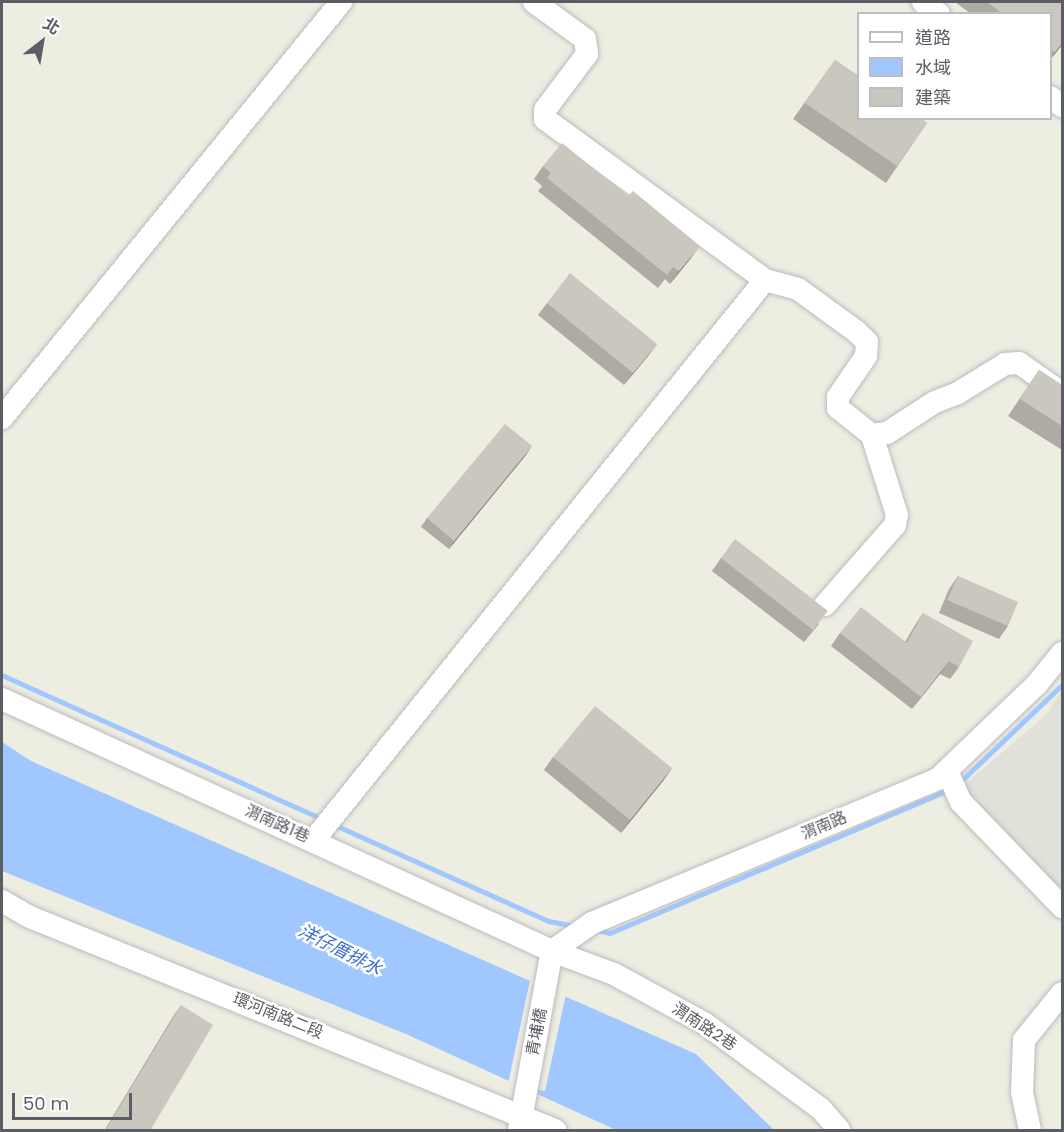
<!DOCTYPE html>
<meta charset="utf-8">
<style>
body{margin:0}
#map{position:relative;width:1064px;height:1132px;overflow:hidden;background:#eeede1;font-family:Poppins,"Noto Sans TC",sans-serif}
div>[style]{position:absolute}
.industrial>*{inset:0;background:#e1e0d9}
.water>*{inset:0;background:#a0c8ff}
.pier>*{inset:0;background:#eeede1}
.stream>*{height:4.5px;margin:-2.25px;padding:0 2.25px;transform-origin:2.25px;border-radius:2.25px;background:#a0c8ff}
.roads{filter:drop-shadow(0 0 2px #b9bbc1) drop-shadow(0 0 2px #b9bbc1)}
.minor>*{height:22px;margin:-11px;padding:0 11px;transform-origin:11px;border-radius:11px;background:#fff}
.wall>*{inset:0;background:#adaba3}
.shaded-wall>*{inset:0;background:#8d8b85}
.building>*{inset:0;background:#c9c7be}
span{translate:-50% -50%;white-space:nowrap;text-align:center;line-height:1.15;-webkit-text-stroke:5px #fff;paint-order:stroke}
.street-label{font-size:16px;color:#5a5d63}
.water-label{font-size:18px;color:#386ccd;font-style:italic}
.frame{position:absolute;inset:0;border:3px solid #5a5d63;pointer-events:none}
.legend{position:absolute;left:857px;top:12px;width:195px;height:108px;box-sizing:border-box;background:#fff;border:2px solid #bdbec1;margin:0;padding:8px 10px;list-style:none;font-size:18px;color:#5a5d63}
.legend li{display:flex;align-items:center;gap:12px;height:30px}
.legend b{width:30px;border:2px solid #bdbec1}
.north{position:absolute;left:12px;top:12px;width:60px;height:60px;-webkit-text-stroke:4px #fff;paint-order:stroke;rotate:31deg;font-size:16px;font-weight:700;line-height:24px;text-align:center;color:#5a5d63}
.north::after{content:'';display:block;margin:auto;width:21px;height:27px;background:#5a5d63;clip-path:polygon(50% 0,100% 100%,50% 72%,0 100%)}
.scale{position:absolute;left:12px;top:1093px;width:120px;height:27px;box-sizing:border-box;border:3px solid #5a5d63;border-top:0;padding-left:8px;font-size:18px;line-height:21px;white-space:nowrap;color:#5a5d63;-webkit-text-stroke:4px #fff;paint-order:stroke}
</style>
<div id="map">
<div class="industrial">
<i style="clip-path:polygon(1062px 690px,1062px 890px,958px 790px,1047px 714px)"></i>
</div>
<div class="water">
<i style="clip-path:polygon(2px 742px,31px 761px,696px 1054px,774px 1130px,616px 1130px,406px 1034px,2px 871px)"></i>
</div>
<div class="pier">
<i style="clip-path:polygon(530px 980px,566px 994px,545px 1091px,508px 1084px)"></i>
</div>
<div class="stream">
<i style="left:2px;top:675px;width:351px;rotate:24.2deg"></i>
<i style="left:960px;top:782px;width:141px;rotate:-43.6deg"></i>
<i style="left:335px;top:825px;width:235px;rotate:24.2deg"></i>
<i style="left:549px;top:921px;width:26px;rotate:11deg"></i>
<i style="left:598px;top:930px;width:12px;rotate:14deg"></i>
<i style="left:610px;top:933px;width:367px;rotate:-22.9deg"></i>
</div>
<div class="roads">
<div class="minor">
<i style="left:534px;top:2px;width:63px;rotate:36deg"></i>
<i style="left:585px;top:39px;width:15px;rotate:82deg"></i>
<i style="left:587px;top:54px;width:70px;rotate:126.9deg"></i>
<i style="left:545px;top:110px;width:9px;rotate:90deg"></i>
<i style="left:545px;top:119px;width:273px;rotate:36.2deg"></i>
<i style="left:765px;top:280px;width:34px;rotate:15deg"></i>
<i style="left:798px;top:289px;width:73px;rotate:36.1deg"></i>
<i style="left:857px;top:332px;width:14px;rotate:45deg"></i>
<i style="left:867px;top:342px;width:14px;rotate:94deg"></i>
<i style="left:866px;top:356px;width:50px;rotate:124.3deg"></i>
<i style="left:838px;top:397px;width:11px;rotate:90deg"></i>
<i style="left:838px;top:408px;width:43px;rotate:38.5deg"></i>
<i style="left:872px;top:435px;width:15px;rotate:-8deg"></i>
<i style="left:887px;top:433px;width:57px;rotate:-32.9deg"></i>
<i style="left:935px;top:402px;width:25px;rotate:-21deg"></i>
<i style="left:958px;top:393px;width:55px;rotate:-31.7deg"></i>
<i style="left:1005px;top:364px;width:14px;rotate:-4deg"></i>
<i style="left:1019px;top:363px;width:52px;rotate:34.9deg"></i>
<i style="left:923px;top:2px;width:20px;rotate:37deg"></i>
<i style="left:1050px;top:97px;width:15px;rotate:37deg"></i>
<i style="left:2px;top:418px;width:537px;rotate:-50.82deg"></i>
<i style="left:825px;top:605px;width:106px;rotate:-48.8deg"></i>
<i style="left:895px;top:525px;width:10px;rotate:-79deg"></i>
<i style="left:897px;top:515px;width:84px;rotate:-107.4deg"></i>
<i style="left:2px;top:699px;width:605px;rotate:24.62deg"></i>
<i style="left:552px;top:951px;width:66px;rotate:20.4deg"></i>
<i style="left:614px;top:974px;width:102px;rotate:28.6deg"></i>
<i style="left:704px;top:1023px;width:145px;rotate:36.3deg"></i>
<i style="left:821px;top:1109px;width:28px;rotate:49deg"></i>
<i style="left:947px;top:771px;width:34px;rotate:66deg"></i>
<i style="left:961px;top:802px;width:146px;rotate:46.1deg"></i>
<i style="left:313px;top:841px;width:720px;rotate:-51.14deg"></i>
<i style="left:2px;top:901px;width:32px;rotate:30deg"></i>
<i style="left:30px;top:917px;width:567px;rotate:22.08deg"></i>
<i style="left:552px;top:951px;width:49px;rotate:-35deg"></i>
<i style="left:592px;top:923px;width:375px;rotate:-22.6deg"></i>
<i style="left:938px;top:779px;width:137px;rotate:-43.8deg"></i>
<i style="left:1037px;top:684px;width:40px;rotate:-51deg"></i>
<i style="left:519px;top:1130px;width:182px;rotate:-79.6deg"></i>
<i style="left:1030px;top:1130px;width:38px;rotate:-102deg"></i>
<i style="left:1022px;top:1093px;width:53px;rotate:-87.8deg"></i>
<i style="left:1024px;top:1040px;width:60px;rotate:-51deg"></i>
</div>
</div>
<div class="wall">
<i style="clip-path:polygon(955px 2px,1062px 2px,1062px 45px,1050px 60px,1050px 14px,971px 14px)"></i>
<i style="clip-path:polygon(835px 60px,927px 123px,886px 183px,793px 119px)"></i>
<i style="clip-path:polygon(543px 166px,691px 258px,670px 284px,665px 279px,658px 288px,538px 191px,542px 186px,534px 179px)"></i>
<i style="clip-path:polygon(547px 303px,657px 344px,648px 356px,624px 385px,538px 315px)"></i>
<i style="clip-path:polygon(1039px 370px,1062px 385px,1062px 450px,1008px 416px)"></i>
<i style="clip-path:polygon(526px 455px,449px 549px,421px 527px,427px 518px)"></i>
<i style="clip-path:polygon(721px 558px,819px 624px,804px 642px,712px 571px)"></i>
<i style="clip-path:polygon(958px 576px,1008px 626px,999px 639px,939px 613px,949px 589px)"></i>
<i style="clip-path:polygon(923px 613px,959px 667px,950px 679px,940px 674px,912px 709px,831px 646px,840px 633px,905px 642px,915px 625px)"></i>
<i style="clip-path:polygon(553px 757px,672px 768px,663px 781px,621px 833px,544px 770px)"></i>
<i style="clip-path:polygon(181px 1005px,150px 1131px,104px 1131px,172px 1018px)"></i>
</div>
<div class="shaded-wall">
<i style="clip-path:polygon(1062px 43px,1062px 45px,1050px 60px,1050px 59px)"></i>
<i style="clip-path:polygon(700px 246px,691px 258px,670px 284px,679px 271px)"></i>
<i style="clip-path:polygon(657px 344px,648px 356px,624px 385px,633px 373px)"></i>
<i style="clip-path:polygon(532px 446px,526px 455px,449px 549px,454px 541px)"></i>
<i style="clip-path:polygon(949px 661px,940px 674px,912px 709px,921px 697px)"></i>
<i style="clip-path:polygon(672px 768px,663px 781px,621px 833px,630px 820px)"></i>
</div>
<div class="building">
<i style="clip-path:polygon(987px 2px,1062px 2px,1062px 43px,1055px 52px,1050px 49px,1050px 14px,1003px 14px)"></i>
<i style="clip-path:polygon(835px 60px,858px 76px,858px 118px,920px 118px,927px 123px,897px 166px,805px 103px)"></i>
<i style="clip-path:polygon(562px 143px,628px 196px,633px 191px,700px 246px,679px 271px,673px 267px,667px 275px,547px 178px,551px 173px,543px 166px)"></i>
<i style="clip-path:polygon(570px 273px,657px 344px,633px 373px,547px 303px)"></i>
<i style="clip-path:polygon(1039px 370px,1062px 385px,1062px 426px,1020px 399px)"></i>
<i style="clip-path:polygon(505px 424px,532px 446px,454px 541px,427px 518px)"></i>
<i style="clip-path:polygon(735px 539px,828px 611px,813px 630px,721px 558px)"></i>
<i style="clip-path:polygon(958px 576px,1018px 602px,1008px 626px,947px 600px)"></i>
<i style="clip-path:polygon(861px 607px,907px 643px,923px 613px,973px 641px,959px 667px,949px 661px,921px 697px,840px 633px)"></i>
<i style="clip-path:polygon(595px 706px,672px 768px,630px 820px,553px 757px)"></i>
<i style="clip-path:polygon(181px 1005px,213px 1025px,150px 1131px,105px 1131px)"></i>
</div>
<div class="street-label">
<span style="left:277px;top:824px;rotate:24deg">渭南路1巷</span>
<span style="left:824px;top:826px;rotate:-23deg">渭南路</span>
<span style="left:278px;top:1016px;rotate:22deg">環河南路二段</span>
<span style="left:704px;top:1027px;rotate:33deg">渭南路2巷</span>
<span style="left:537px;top:1032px;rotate:-79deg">青埔橋</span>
</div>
<div class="water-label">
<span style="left:340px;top:950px;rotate:27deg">洋仔厝排水</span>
</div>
<div class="frame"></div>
<ul class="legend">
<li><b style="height:8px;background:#fff"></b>道路</li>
<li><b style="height:16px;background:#a0c8ff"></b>水域</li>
<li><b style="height:16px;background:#c9c7be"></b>建築</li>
</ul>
<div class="north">北</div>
<div class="scale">50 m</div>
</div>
